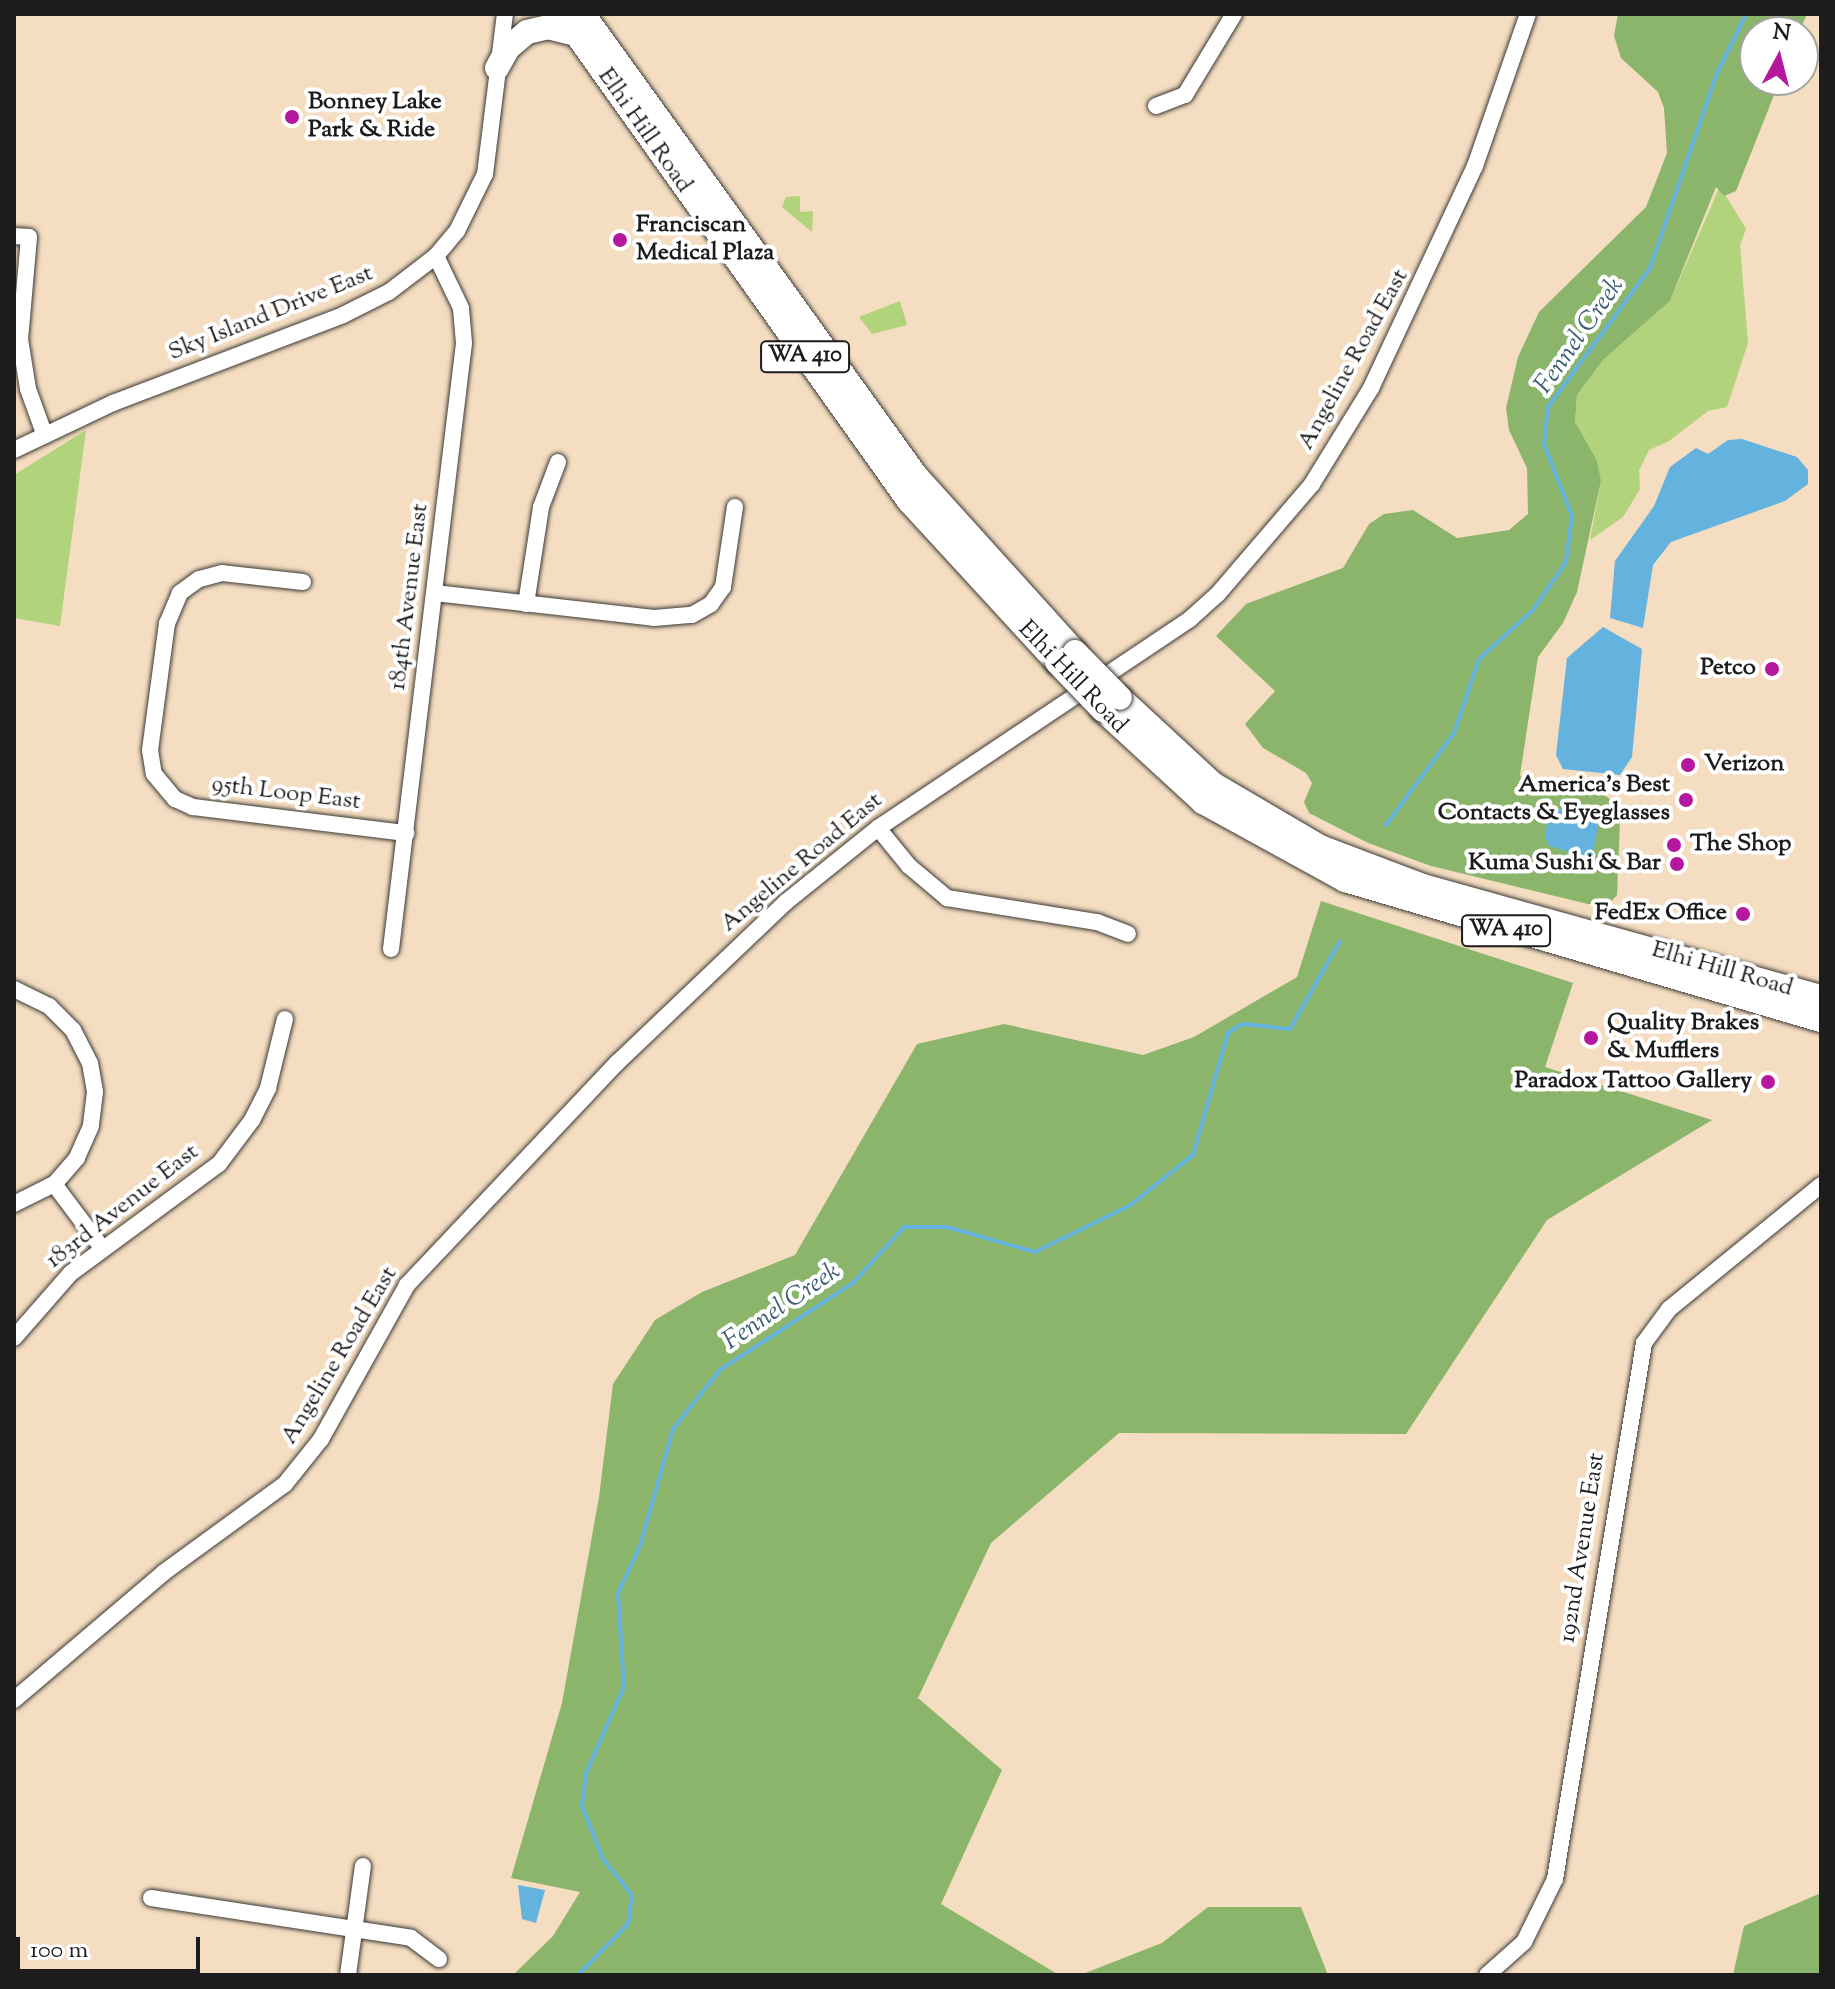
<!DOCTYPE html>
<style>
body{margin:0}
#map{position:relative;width:1835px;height:1989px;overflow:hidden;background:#f4ddc1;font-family:"Sorts Mill Goudy",serif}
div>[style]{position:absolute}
.green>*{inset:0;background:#b1d37c}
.forest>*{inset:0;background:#8cb56c}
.water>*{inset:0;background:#64b3de}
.stream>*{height:4px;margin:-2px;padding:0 2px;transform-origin:2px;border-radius:2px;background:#64b3de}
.roads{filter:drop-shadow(0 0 2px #3c3935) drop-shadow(0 0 2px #3c3935)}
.minor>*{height:16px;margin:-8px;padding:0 8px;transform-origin:8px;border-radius:8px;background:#fff}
.highway>*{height:24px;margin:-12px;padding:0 12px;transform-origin:12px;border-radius:12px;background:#fff}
.bridges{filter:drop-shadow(0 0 2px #3c3935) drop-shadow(0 0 2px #3c3935)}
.highway-bridge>*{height:24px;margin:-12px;padding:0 12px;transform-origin:12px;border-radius:12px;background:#fff}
.dots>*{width:22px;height:22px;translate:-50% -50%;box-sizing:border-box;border:4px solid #fff;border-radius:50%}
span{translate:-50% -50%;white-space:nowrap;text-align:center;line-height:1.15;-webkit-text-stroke:8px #fff;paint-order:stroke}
.shield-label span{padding:2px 6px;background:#fff;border:2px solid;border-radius:6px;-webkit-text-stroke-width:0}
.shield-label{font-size:22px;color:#1c1c1c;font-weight:700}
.poi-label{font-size:24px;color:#1c1c1c;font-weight:700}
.left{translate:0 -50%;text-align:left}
.right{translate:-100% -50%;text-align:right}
.street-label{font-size:24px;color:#1c1c1c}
.water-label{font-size:26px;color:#3c6073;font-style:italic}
.frame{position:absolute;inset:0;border:16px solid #1c1c1c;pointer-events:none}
.north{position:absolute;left:1739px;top:16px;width:80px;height:80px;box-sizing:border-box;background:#fff;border:2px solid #a4a4a4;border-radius:50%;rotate:7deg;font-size:22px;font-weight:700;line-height:32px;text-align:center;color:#1c1c1c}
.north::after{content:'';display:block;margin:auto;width:28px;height:36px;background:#b5179e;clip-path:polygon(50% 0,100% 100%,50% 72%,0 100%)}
.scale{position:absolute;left:16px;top:1937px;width:184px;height:36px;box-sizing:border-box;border:4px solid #1c1c1c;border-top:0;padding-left:10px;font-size:24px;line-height:28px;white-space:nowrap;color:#1c1c1c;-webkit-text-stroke:6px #fff;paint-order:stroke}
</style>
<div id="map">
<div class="green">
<i style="clip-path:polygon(1720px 186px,1746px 229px,1740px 245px,1748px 343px,1727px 407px,1708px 411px,1669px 441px,1649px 450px,1639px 471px,1640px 489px,1623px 517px,1590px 540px,1601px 481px,1575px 422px,1577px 395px,1603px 360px,1670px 301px)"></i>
<i style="clip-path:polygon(800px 196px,800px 212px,813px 211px,812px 232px,782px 207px,786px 197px)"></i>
<i style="clip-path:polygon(900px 301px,907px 325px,872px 334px,859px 317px)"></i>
<i style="clip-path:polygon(86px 430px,60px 626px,14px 618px,14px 475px)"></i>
</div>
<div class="forest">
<i style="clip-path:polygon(1618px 14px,1807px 14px,1799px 32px,1755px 32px,1755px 80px,1780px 80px,1736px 191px,1724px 196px,1716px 187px,1670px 301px,1603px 360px,1577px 395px,1575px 422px,1597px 461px,1601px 481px,1577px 592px,1563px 623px,1538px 657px,1520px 775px,1525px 785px,1604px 795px,1616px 803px,1620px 822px,1617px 895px,1609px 904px,1588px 904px,1431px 866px,1368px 843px,1309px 813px,1304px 802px,1312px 783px,1306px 773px,1263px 748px,1245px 724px,1275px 691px,1216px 636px,1246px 604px,1343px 568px,1369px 524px,1384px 514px,1413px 510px,1457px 538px,1509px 530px,1528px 514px,1527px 468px,1509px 430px,1506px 408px,1518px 357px,1539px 312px,1646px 207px,1667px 153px,1664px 108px,1658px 92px,1621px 58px,1614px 36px)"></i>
<i style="clip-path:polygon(1321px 901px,1573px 983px,1545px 1067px,1712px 1120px,1547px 1220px,1406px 1434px,1119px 1433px,991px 1543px,918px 1698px,1002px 1770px,941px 1904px,1059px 1975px,513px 1975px,553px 1936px,580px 1892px,511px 1878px,562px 1703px,599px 1497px,613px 1384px,655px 1320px,702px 1292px,795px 1255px,917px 1044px,1004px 1024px,1143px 1055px,1194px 1037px,1297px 977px)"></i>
<i style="clip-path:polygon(1821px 1893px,1821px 1975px,1733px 1975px,1744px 1926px)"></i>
<i style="clip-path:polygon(1208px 1907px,1301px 1907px,1328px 1975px,1080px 1975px,1162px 1943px)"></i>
</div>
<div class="water">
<i style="clip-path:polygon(1742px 439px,1797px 457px,1808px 470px,1808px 484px,1785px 501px,1671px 542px,1653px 565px,1643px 628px,1610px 618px,1615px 561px,1654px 506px,1670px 467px,1696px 448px,1708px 454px,1728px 440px)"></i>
<i style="clip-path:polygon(1603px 627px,1642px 649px,1632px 757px,1620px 775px,1563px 769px,1556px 755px,1567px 658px)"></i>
<i style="clip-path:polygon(1577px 806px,1593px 810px,1599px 820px,1592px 859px,1549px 846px,1545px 837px,1548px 818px,1558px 809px)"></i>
<i style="clip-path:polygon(518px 1885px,545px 1890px,536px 1923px,522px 1919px)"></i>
</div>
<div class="stream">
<i style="left:1386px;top:825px;width:114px;rotate:-53.5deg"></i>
<i style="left:1454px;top:733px;width:78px;rotate:-71.3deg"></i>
<i style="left:1479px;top:659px;width:73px;rotate:-42.2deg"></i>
<i style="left:1533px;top:610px;width:58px;rotate:-55.5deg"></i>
<i style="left:1566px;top:562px;width:46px;rotate:-82.6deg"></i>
<i style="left:1572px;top:516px;width:77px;rotate:-111.3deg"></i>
<i style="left:1544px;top:444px;width:37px;rotate:-84deg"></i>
<i style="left:1548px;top:407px;width:172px;rotate:-53.7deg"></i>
<i style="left:1650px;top:268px;width:206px;rotate:-71deg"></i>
<i style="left:1717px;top:73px;width:66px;rotate:-63.8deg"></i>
<i style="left:578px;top:1975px;width:71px;rotate:-45.6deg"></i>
<i style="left:628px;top:1924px;width:29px;rotate:-82deg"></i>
<i style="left:632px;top:1895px;width:46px;rotate:-128.9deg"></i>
<i style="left:603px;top:1859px;width:57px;rotate:-111.6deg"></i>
<i style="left:582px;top:1806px;width:33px;rotate:-83deg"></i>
<i style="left:586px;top:1773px;width:94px;rotate:-66.2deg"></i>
<i style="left:624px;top:1687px;width:94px;rotate:-93.7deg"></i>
<i style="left:618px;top:1593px;width:52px;rotate:-64.9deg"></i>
<i style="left:640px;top:1546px;width:122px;rotate:-74.2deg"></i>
<i style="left:673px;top:1429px;width:75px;rotate:-51.5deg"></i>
<i style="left:720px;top:1370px;width:159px;rotate:-33.2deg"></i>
<i style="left:853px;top:1283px;width:76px;rotate:-47.7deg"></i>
<i style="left:904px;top:1227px;width:43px"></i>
<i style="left:947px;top:1227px;width:91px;rotate:15.9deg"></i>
<i style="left:1035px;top:1252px;width:105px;rotate:-26.1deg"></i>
<i style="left:1129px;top:1206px;width:82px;rotate:-38.6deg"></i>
<i style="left:1193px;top:1155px;width:127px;rotate:-74deg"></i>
<i style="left:1228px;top:1033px;width:17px;rotate:-33deg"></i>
<i style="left:1242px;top:1024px;width:48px;rotate:5.9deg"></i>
<i style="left:1290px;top:1029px;width:101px;rotate:-60.4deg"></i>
</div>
<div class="roads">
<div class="minor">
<i style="left:1156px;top:106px;width:31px;rotate:-21deg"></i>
<i style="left:1185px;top:95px;width:95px;rotate:-58.8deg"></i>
<i style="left:14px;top:236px;width:15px;rotate:4deg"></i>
<i style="left:29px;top:237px;width:102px;rotate:95deg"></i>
<i style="left:20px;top:339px;width:51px;rotate:80.9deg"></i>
<i style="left:28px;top:389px;width:47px;rotate:70deg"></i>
<i style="left:14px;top:450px;width:110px;rotate:-25.4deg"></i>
<i style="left:113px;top:403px;width:246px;rotate:-20.9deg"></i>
<i style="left:343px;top:315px;width:51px;rotate:-26.6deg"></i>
<i style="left:389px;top:292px;width:59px;rotate:-37.5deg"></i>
<i style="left:436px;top:256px;width:33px;rotate:-50deg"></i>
<i style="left:457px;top:231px;width:64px;rotate:-63.8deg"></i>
<i style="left:485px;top:174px;width:161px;rotate:-82.9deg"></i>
<i style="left:303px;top:582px;width:81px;rotate:-173.7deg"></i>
<i style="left:222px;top:573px;width:24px;rotate:165deg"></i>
<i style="left:199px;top:579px;width:24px;rotate:144deg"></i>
<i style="left:180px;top:593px;width:33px;rotate:113deg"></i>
<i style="left:167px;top:623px;width:128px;rotate:97.6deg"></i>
<i style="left:150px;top:750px;width:24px;rotate:81deg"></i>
<i style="left:154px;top:774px;width:33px;rotate:50deg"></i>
<i style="left:175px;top:799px;width:20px;rotate:24deg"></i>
<i style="left:193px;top:807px;width:215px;rotate:7deg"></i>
<i style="left:435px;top:593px;width:220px;rotate:6.5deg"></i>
<i style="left:654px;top:618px;width:38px;rotate:-5deg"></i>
<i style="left:692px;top:615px;width:22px;rotate:-30deg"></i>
<i style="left:711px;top:604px;width:21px;rotate:-55deg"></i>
<i style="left:723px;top:587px;width:81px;rotate:-81.5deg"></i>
<i style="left:526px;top:604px;width:98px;rotate:-81.2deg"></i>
<i style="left:541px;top:507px;width:48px;rotate:-69.3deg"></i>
<i style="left:878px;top:828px;width:49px;rotate:50.8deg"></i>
<i style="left:909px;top:866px;width:50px;rotate:40.1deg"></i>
<i style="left:947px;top:898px;width:152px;rotate:9.1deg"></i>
<i style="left:1097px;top:922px;width:33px;rotate:21deg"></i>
<i style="left:391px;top:949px;width:610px;rotate:-83.13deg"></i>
<i style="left:464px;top:343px;width:35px;rotate:-95deg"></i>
<i style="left:461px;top:308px;width:58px;rotate:-115.7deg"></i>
<i style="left:14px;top:989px;width:39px;rotate:26deg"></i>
<i style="left:49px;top:1006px;width:34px;rotate:45deg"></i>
<i style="left:73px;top:1030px;width:37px;rotate:63deg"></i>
<i style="left:90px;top:1063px;width:29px;rotate:80deg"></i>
<i style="left:95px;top:1092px;width:34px;rotate:97deg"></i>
<i style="left:91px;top:1126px;width:35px;rotate:114deg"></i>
<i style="left:77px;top:1158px;width:35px;rotate:131deg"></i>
<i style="left:54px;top:1184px;width:45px;rotate:153.4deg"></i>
<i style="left:54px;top:1184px;width:80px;rotate:53.1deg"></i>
<i style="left:14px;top:1338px;width:86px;rotate:-48.8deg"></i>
<i style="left:71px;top:1273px;width:184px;rotate:-36.4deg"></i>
<i style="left:219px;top:1164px;width:55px;rotate:-53.1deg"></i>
<i style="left:252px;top:1120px;width:36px;rotate:-63deg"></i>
<i style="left:268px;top:1088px;width:71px;rotate:-76.2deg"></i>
<i style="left:14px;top:1700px;width:196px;rotate:-40.4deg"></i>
<i style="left:163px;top:1573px;width:151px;rotate:-36.1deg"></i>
<i style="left:285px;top:1484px;width:58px;rotate:-51.3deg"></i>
<i style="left:321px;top:1439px;width:176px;rotate:-60.8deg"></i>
<i style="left:407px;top:1285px;width:306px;rotate:-46.6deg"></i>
<i style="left:617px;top:1063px;width:233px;rotate:-43.6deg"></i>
<i style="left:786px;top:902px;width:118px;rotate:-38.8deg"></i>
<i style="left:878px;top:828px;width:376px;rotate:-33.8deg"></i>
<i style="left:1190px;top:619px;width:36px;rotate:-42deg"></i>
<i style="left:1217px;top:595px;width:146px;rotate:-49.4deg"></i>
<i style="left:1312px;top:484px;width:113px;rotate:-58.4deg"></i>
<i style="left:1371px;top:388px;width:245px;rotate:-64.9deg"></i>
<i style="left:1475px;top:166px;width:161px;rotate:-70.8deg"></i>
<i style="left:151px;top:1898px;width:263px;rotate:8.7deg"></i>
<i style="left:411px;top:1938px;width:35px;rotate:37deg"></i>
<i style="left:348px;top:1975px;width:110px;rotate:-82.2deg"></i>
<i style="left:1487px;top:1975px;width:50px;rotate:-41.7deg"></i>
<i style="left:1524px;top:1942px;width:70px;rotate:-63.8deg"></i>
<i style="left:1555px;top:1879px;width:543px;rotate:-80.57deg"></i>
<i style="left:1644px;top:1343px;width:42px;rotate:-53.7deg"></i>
<i style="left:1669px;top:1309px;width:196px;rotate:-39.2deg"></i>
</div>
<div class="highway">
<i style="left:562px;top:14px;width:598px;rotate:54.53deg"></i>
<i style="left:909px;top:501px;width:219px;rotate:47.4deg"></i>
<i style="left:583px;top:14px;width:570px;rotate:54.22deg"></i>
<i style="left:916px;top:476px;width:237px;rotate:47.9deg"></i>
<i style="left:497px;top:68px;width:23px;rotate:-61deg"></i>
<i style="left:508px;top:48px;width:25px;rotate:-40deg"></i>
<i style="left:527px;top:32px;width:22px;rotate:-13deg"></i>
<i style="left:548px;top:27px;width:30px;rotate:14deg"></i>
<i style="left:1120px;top:698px;width:127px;rotate:42.8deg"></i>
<i style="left:1213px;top:784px;width:124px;rotate:30.5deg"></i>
<i style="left:1320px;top:847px;width:110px;rotate:20.7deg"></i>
<i style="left:1423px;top:886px;width:413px;rotate:15.6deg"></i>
<i style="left:1103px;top:710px;width:136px;rotate:42.6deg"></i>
<i style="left:1203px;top:802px;width:162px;rotate:28.8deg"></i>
<i style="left:1345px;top:880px;width:496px;rotate:16.4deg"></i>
</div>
</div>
<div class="bridges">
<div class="highway-bridge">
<i style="left:1075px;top:652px;width:64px;rotate:45.6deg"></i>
<i style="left:1057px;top:662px;width:66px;rotate:46.2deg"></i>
</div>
</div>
<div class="dots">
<i style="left:292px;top:117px;background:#b5179e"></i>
<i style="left:620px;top:240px;background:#b5179e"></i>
<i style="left:1772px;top:669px;background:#b5179e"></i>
<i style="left:1688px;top:765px;background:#b5179e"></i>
<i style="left:1686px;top:800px;background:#b5179e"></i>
<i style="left:1674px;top:845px;background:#b5179e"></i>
<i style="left:1677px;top:864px;background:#b5179e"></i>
<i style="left:1743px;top:914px;background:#b5179e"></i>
<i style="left:1591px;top:1038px;background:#b5179e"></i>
<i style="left:1768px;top:1082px;background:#b5179e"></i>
</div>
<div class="shield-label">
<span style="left:805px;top:357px">WA 410</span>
<span style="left:1506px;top:931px">WA 410</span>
</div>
<div class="poi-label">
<span class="left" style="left:308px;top:117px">Bonney Lake<br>Park &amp; Ride</span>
<span class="left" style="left:636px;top:240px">Franciscan<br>Medical Plaza</span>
<span class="right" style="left:1756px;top:669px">Petco</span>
<span class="left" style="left:1704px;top:765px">Verizon</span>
<span class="right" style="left:1670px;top:800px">America's Best<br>Contacts &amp; Eyeglasses</span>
<span class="left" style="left:1690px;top:845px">The Shop</span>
<span class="right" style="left:1661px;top:864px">Kuma Sushi &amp; Bar</span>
<span class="right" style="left:1727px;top:914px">FedEx Office</span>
<span class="left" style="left:1607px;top:1038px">Quality Brakes<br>&amp; Mufflers</span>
<span class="right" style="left:1752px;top:1082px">Paradox Tattoo Gallery</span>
</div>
<div class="street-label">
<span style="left:644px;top:131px;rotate:55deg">Elhi Hill Road</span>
<span style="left:271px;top:314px;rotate:-22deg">Sky Island Drive East</span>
<span style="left:1354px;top:360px;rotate:-61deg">Angeline Road East</span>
<span style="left:410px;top:597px;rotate:-83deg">184th Avenue East</span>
<span style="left:1072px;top:678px;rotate:46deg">Elhi Hill Road</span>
<span style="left:286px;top:794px;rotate:7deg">95th Loop East</span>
<span style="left:802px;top:863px;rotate:-40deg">Angeline Road East</span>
<span style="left:1722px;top:970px;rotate:16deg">Elhi Hill Road</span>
<span style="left:123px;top:1207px;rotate:-38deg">183rd Avenue East</span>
<span style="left:340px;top:1356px;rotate:-59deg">Angeline Road East</span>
<span style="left:1583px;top:1548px;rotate:-81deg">192nd Avenue East</span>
</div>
<div class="water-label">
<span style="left:1580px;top:336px;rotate:-55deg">Fennel Creek</span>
<span style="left:782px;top:1307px;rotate:-34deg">Fennel Creek</span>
</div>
<div class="frame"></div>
<div class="north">N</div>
<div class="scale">100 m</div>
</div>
